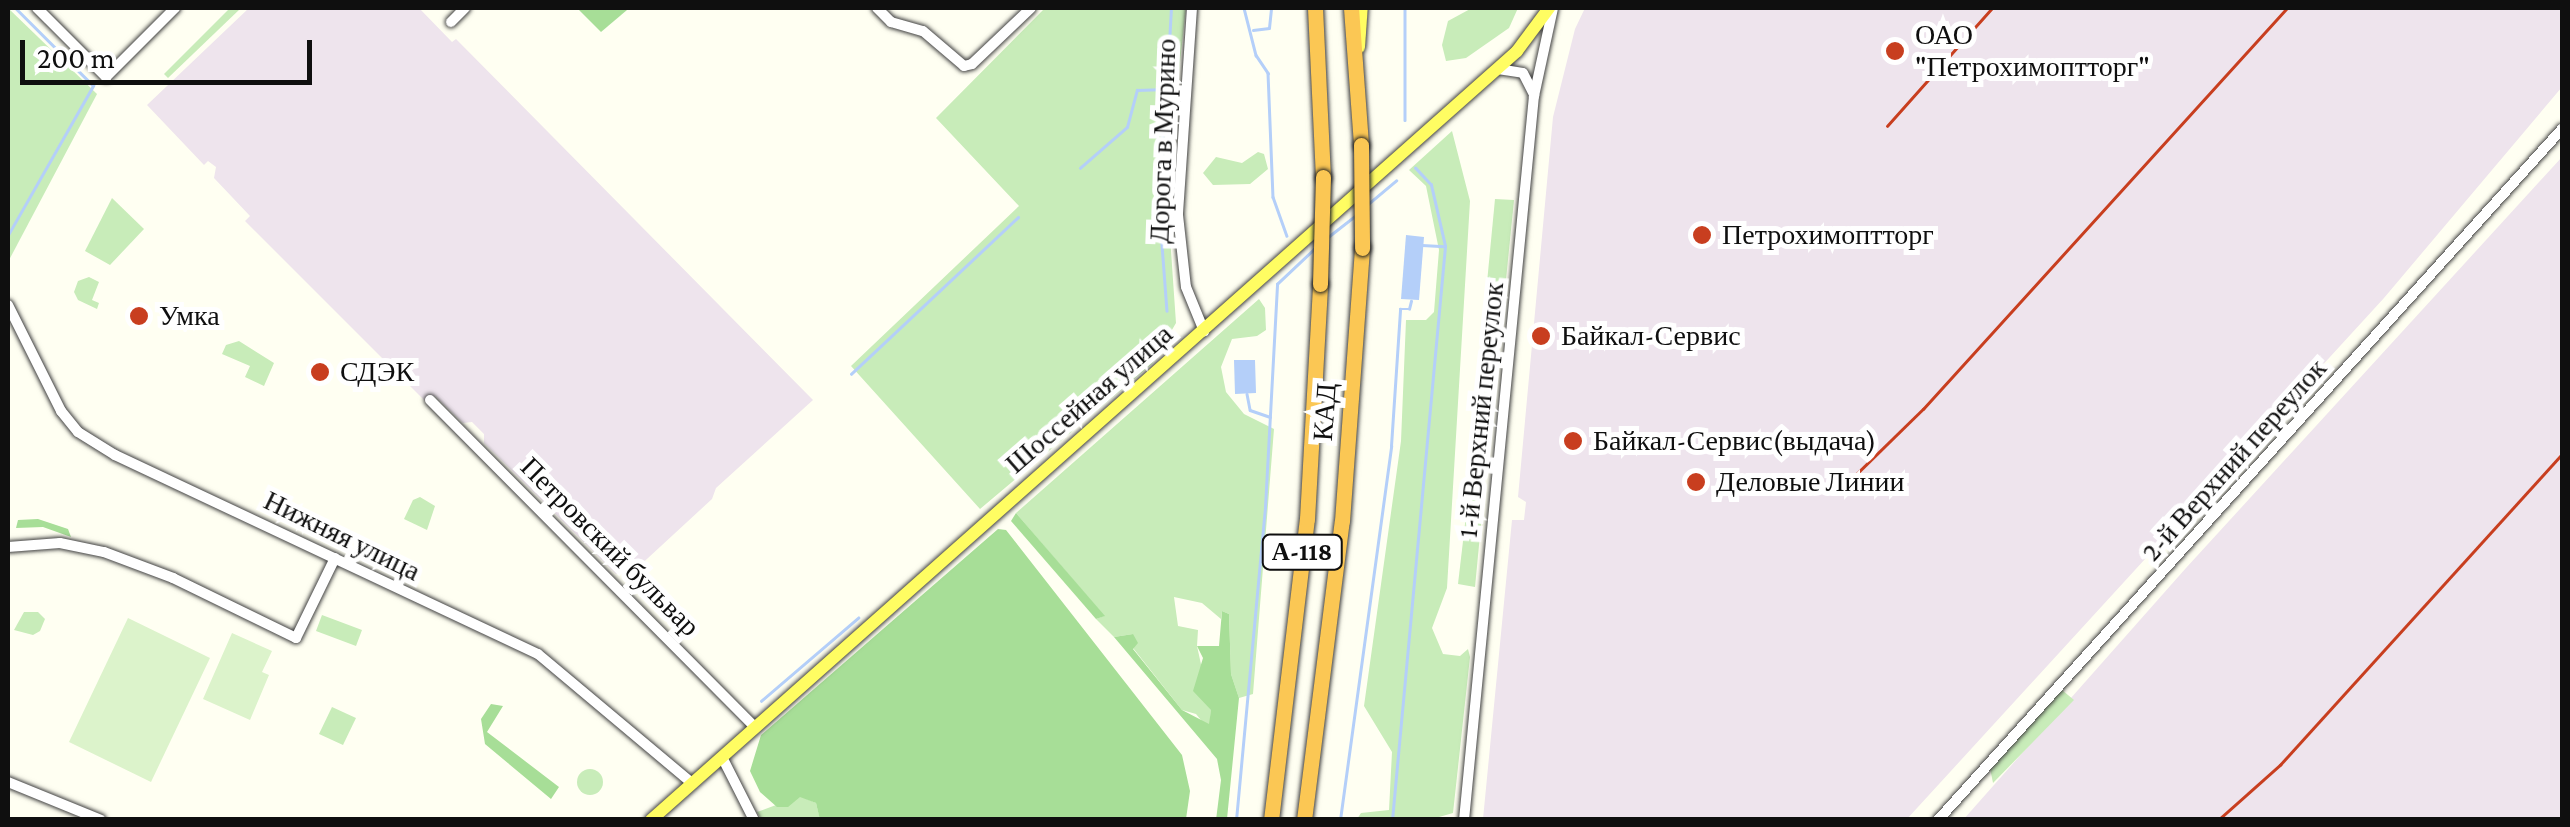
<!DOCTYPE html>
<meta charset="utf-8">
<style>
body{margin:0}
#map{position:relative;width:2570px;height:827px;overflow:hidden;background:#fffff2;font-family:"Crimson Pro",serif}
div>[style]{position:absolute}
.industrial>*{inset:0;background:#eee4ed}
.green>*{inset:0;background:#c8ecb9}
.round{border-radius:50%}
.forest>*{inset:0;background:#a7de97}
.pitch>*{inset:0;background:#dcf3cb}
.water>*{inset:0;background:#b4cff9}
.stream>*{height:2.5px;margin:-1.25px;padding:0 1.25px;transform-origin:1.25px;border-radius:1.25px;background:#b4cff9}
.roads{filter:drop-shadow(0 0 2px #424242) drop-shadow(0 0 2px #424242)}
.minor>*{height:10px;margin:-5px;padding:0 5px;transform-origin:5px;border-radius:5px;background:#fff}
.major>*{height:12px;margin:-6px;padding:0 6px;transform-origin:6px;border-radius:6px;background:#fffd62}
.highway>*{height:15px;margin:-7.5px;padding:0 7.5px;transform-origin:7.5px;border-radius:7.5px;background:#fbc754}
.rail>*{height:2.5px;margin:-1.25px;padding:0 1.25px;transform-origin:1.25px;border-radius:1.25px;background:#c83e1f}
.bridges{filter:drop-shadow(0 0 2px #202020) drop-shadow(0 0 2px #202020)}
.highway-bridge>*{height:15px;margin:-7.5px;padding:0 7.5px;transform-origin:7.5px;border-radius:7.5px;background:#fbc754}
.dots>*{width:28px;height:28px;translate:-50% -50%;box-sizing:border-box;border:5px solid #fff;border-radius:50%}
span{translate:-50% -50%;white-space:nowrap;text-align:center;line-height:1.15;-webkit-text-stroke:10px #fff;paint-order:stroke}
.shield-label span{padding:2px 8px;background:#fff;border:2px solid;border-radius:8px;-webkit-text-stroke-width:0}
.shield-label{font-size:25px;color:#0f0f0f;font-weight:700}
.poi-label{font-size:28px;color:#0f0f0f}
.left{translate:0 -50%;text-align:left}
.street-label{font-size:28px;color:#0f0f0f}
.frame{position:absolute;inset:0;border:10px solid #0f0f0f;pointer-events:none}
.scale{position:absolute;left:20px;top:40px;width:292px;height:45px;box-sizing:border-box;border:5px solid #0f0f0f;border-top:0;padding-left:12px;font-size:30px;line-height:35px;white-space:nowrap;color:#0f0f0f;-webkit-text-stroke:8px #fff;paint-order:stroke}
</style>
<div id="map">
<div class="industrial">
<i style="clip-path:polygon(249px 8px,419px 8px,452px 42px,456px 39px,813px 400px,716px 488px,712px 499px,635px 570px,616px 574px,484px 443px,484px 434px,472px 422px,463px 423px,435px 396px,427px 403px,245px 221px,250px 216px,214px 178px,216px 167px,208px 161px,204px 165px,147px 105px)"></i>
<i style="clip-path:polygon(1585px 8px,2562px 8px,2562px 87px,2384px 298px,1907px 819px,1483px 819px,1512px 520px,1524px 520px,1526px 502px,1518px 497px,1553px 117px,1575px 29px)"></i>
<i style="clip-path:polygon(2562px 157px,2562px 819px,1963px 820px,2186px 568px)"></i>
</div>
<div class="green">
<i style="clip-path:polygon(8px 8px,97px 94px,8px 262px)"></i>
<i style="clip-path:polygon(230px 8px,241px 8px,168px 78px,164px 74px)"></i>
<i style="clip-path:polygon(1045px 8px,1186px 8px,1170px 153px,1169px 222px,1176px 323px,1152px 364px,980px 509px,851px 366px,1019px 206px,936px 118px)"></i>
<i style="clip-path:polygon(1472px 8px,1518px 8px,1509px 28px,1466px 58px,1446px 61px,1442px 45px,1448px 21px)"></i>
<i style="clip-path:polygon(1452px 131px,1470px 201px,1447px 588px,1432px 628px,1443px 654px,1460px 656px,1468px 649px,1470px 657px,1453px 813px,1432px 819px,1357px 819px,1361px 813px,1389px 810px,1392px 752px,1364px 706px,1401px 441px,1406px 320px,1426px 320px,1434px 312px,1439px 250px,1426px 186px,1409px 170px)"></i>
<i style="clip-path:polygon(1258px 152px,1264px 154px,1268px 169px,1250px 184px,1213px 185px,1203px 173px,1216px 157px,1242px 163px)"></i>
<i style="clip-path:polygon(112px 198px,144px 229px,110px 265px,85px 251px)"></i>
<i style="clip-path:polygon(1495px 199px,1514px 200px,1493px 409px,1475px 408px)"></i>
<i style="clip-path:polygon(89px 277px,99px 282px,92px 300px,99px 303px,97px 309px,78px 300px,74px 292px,78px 281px)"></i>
<i style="clip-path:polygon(1259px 299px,1265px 308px,1266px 330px,1257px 336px,1232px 339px,1221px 367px,1226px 392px,1244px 414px,1274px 429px,1253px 694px,1239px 698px,1231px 674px,1229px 614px,1222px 611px,1221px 619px,1202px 603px,1174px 597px,1178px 626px,1198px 630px,1197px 646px,1211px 710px,1210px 724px,1205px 725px,1196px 714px,1182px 710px,1133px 648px,1133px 634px,1114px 637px,1096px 619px,1104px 616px,1016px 513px)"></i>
<i style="clip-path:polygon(239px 341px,274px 363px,264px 386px,245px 377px,250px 366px,222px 354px,226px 345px)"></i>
<i style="clip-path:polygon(1476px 430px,1490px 430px,1475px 587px,1458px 584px)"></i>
<i style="clip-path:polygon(420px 497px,435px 506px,427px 530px,404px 519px,413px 500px)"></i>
<i style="clip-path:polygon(24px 612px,38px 612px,45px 619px,40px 631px,33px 635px,14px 630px)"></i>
<i style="clip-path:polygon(322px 615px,362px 630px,356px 646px,316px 631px)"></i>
<i style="clip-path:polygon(2062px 690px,2074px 700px,1993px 783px,1990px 768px)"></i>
<i style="clip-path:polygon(332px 707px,356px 718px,343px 745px,319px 734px)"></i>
<i class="round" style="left:577px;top:769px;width:26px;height:26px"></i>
<i style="clip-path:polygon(800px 796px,816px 803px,820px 819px,761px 819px,757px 812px)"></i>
</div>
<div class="forest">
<i style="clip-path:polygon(577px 8px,625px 8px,627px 10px,601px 32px)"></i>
<i style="clip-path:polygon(1016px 513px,1105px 616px,1096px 619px,1011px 521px)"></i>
<i style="clip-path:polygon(38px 519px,68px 529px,71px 537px,43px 527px,16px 528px,18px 520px)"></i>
<i style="clip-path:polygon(998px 529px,1006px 530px,1182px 755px,1190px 791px,1186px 819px,820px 820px,816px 803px,800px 797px,788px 807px,777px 807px,760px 792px,750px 771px,761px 735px)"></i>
<i style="clip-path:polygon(1222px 611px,1229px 614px,1231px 674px,1239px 698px,1227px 819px,1216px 820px,1221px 780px,1217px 759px,1114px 637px,1133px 634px,1138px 643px,1133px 649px,1182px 710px,1209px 724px,1211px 710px,1193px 691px,1203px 658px,1197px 646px,1219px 646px)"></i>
<i style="clip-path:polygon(491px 704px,503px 706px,487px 732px,559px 787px,551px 799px,485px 744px,481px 719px)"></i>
</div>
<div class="pitch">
<i style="clip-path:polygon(128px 618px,210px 658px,151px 782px,69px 742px)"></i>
<i style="clip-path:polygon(232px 633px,272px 651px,262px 672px,269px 675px,250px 720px,203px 699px)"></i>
</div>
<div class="water">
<i style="clip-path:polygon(1406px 235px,1424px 237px,1419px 300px,1401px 299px)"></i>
<i style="clip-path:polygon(1234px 360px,1255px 360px,1256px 393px,1235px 394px)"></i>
</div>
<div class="stream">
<i style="left:1244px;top:8px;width:49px;rotate:75.7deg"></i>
<i style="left:1256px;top:55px;width:22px;rotate:56deg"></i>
<i style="left:1268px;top:73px;width:124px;rotate:87.7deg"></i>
<i style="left:1273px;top:197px;width:41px;rotate:70.3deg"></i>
<i style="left:1405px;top:8px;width:112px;rotate:90deg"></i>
<i style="left:1253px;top:30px;width:16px;rotate:-7deg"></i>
<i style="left:1269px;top:28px;width:20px;rotate:-84deg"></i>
<i style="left:1166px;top:97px;width:89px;rotate:-86.8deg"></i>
<i style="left:1163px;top:133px;width:85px;rotate:92deg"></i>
<i style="left:1160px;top:218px;width:93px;rotate:85.7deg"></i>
<i style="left:1080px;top:168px;width:62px;rotate:-41.1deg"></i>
<i style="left:1127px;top:127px;width:38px;rotate:-75deg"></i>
<i style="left:1137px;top:90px;width:29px;rotate:-2deg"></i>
<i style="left:1367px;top:205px;width:38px;rotate:-40deg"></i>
<i style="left:8px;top:235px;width:172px;rotate:-60.3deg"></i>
<i style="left:93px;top:86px;width:110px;rotate:-135deg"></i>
<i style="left:1328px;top:237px;width:37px;rotate:-38deg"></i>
<i style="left:1422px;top:245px;width:22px;rotate:3deg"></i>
<i style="left:851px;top:374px;width:229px;rotate:-43.2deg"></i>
<i style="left:1247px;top:394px;width:16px;rotate:79deg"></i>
<i style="left:1250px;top:410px;width:21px;rotate:19deg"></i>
<i style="left:1022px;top:451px;width:117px;rotate:-39.8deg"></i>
<i style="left:761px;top:701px;width:128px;rotate:-40.6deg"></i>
<i style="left:1236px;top:820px;width:314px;rotate:-84.7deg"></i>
<i style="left:1265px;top:507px;width:223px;rotate:-86.9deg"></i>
<i style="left:1277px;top:284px;width:51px;rotate:-43.4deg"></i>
<i style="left:1340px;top:820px;width:377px;rotate:-82.2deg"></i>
<i style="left:1391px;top:446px;width:137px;rotate:-86.2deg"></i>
<i style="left:1400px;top:309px;width:9px"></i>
<i style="left:1409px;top:309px;width:8px;rotate:-76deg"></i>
<i style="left:1392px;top:820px;width:576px;rotate:-84.72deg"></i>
<i style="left:1445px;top:246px;width:63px;rotate:-102.9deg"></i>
<i style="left:1431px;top:185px;width:23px;rotate:-133deg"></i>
</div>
<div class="roads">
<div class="minor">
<i style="left:37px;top:8px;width:98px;rotate:45deg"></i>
<i style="left:106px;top:77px;width:98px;rotate:-45deg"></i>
<i style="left:877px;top:8px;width:20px;rotate:45deg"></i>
<i style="left:891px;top:22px;width:33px;rotate:16deg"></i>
<i style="left:923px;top:31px;width:54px;rotate:40.5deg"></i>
<i style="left:964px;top:66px;width:8px;rotate:-14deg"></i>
<i style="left:972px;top:64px;width:81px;rotate:-43.5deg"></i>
<i style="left:1192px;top:8px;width:207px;rotate:93.9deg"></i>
<i style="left:1178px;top:215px;width:72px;rotate:83.7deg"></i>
<i style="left:1186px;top:287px;width:48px;rotate:67.8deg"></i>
<i style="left:451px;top:22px;width:20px;rotate:-45deg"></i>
<i style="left:1498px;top:69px;width:25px;rotate:9deg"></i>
<i style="left:1523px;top:73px;width:25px;rotate:63deg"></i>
<i style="left:8px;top:305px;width:119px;rotate:63.4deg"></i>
<i style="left:61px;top:411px;width:27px;rotate:51deg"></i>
<i style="left:78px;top:432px;width:44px;rotate:31.9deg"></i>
<i style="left:115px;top:455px;width:467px;rotate:25.2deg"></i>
<i style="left:538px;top:654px;width:201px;rotate:40deg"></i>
<i style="left:430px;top:400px;width:462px;rotate:45.2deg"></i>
<i style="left:8px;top:547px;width:52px;rotate:-4.4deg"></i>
<i style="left:60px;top:543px;width:45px;rotate:11.6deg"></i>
<i style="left:104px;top:552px;width:74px;rotate:20.6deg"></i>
<i style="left:173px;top:578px;width:137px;rotate:26deg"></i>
<i style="left:296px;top:638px;width:89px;rotate:-64deg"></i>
<i style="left:722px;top:757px;width:71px;rotate:63.1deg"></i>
<i style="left:8px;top:782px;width:100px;rotate:22.2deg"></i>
<i style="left:1464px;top:820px;width:727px;rotate:-84.48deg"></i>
<i style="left:1534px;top:96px;width:90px;rotate:-77.8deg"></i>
<i style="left:1938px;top:820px;width:931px;rotate:-47.92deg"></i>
</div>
<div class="major">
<i style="left:1359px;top:47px;width:39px;rotate:-86deg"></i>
<i style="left:651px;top:820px;width:1158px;rotate:-41.6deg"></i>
<i style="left:1517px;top:51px;width:54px;rotate:-53.3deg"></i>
</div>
<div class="highway">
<i style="left:1315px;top:8px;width:169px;rotate:87.3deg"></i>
<i style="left:1351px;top:8px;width:137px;rotate:85.8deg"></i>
<i style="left:1271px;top:820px;width:303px;rotate:-83.2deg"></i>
<i style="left:1307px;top:519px;width:235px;rotate:-86.8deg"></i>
<i style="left:1304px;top:820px;width:301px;rotate:-82.8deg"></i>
<i style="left:1342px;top:521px;width:274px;rotate:-85.8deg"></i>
</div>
</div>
<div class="rail">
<i style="left:1887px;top:126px;width:158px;rotate:-48.3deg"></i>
<i style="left:1842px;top:488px;width:113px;rotate:-44.3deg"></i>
<i style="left:1923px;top:409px;width:542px;rotate:-47.77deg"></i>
<i style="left:2218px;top:820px;width:83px;rotate:-41.6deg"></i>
<i style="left:2280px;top:765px;width:420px;rotate:-47.8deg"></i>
</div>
<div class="bridges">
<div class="highway-bridge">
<i style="left:1361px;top:145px;width:103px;rotate:89.4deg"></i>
<i style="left:1320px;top:284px;width:107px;rotate:-88.4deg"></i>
</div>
</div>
<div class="dots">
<i style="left:1895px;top:51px;background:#c83e1f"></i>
<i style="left:1702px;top:235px;background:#c83e1f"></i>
<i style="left:139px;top:316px;background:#c83e1f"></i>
<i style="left:1541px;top:336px;background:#c83e1f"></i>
<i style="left:320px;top:372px;background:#c83e1f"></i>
<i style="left:1573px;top:441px;background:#c83e1f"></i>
<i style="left:1696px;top:482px;background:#c83e1f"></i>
</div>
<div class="shield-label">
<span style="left:1302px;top:552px">А-118</span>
</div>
<div class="poi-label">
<span class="left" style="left:1915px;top:51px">ОАО<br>"Петрохимоптторг"</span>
<span class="left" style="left:1722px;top:235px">Петрохимоптторг</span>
<span class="left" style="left:159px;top:316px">Умка</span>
<span class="left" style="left:1561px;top:336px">Байкал-Сервис</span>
<span class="left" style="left:340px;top:372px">СДЭК</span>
<span class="left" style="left:1593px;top:441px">Байкал-Сервис(выдача)</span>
<span class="left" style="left:1716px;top:482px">Деловые Линии</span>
</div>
<div class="street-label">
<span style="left:1163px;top:141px;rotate:-88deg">Дорога в Мурино</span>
<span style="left:1089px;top:399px;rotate:-41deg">Шоссейная улица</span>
<span style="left:1481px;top:410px;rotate:-84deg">1-й Верхний переулок</span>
<span style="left:1325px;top:412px;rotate:-86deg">КАД</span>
<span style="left:2234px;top:460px;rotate:-48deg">2-й Верхний переулок</span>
<span style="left:342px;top:536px;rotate:26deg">Нижняя улица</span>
<span style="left:610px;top:547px;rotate:45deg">Петровский бульвар</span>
</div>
<div class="frame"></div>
<div class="scale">200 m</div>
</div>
